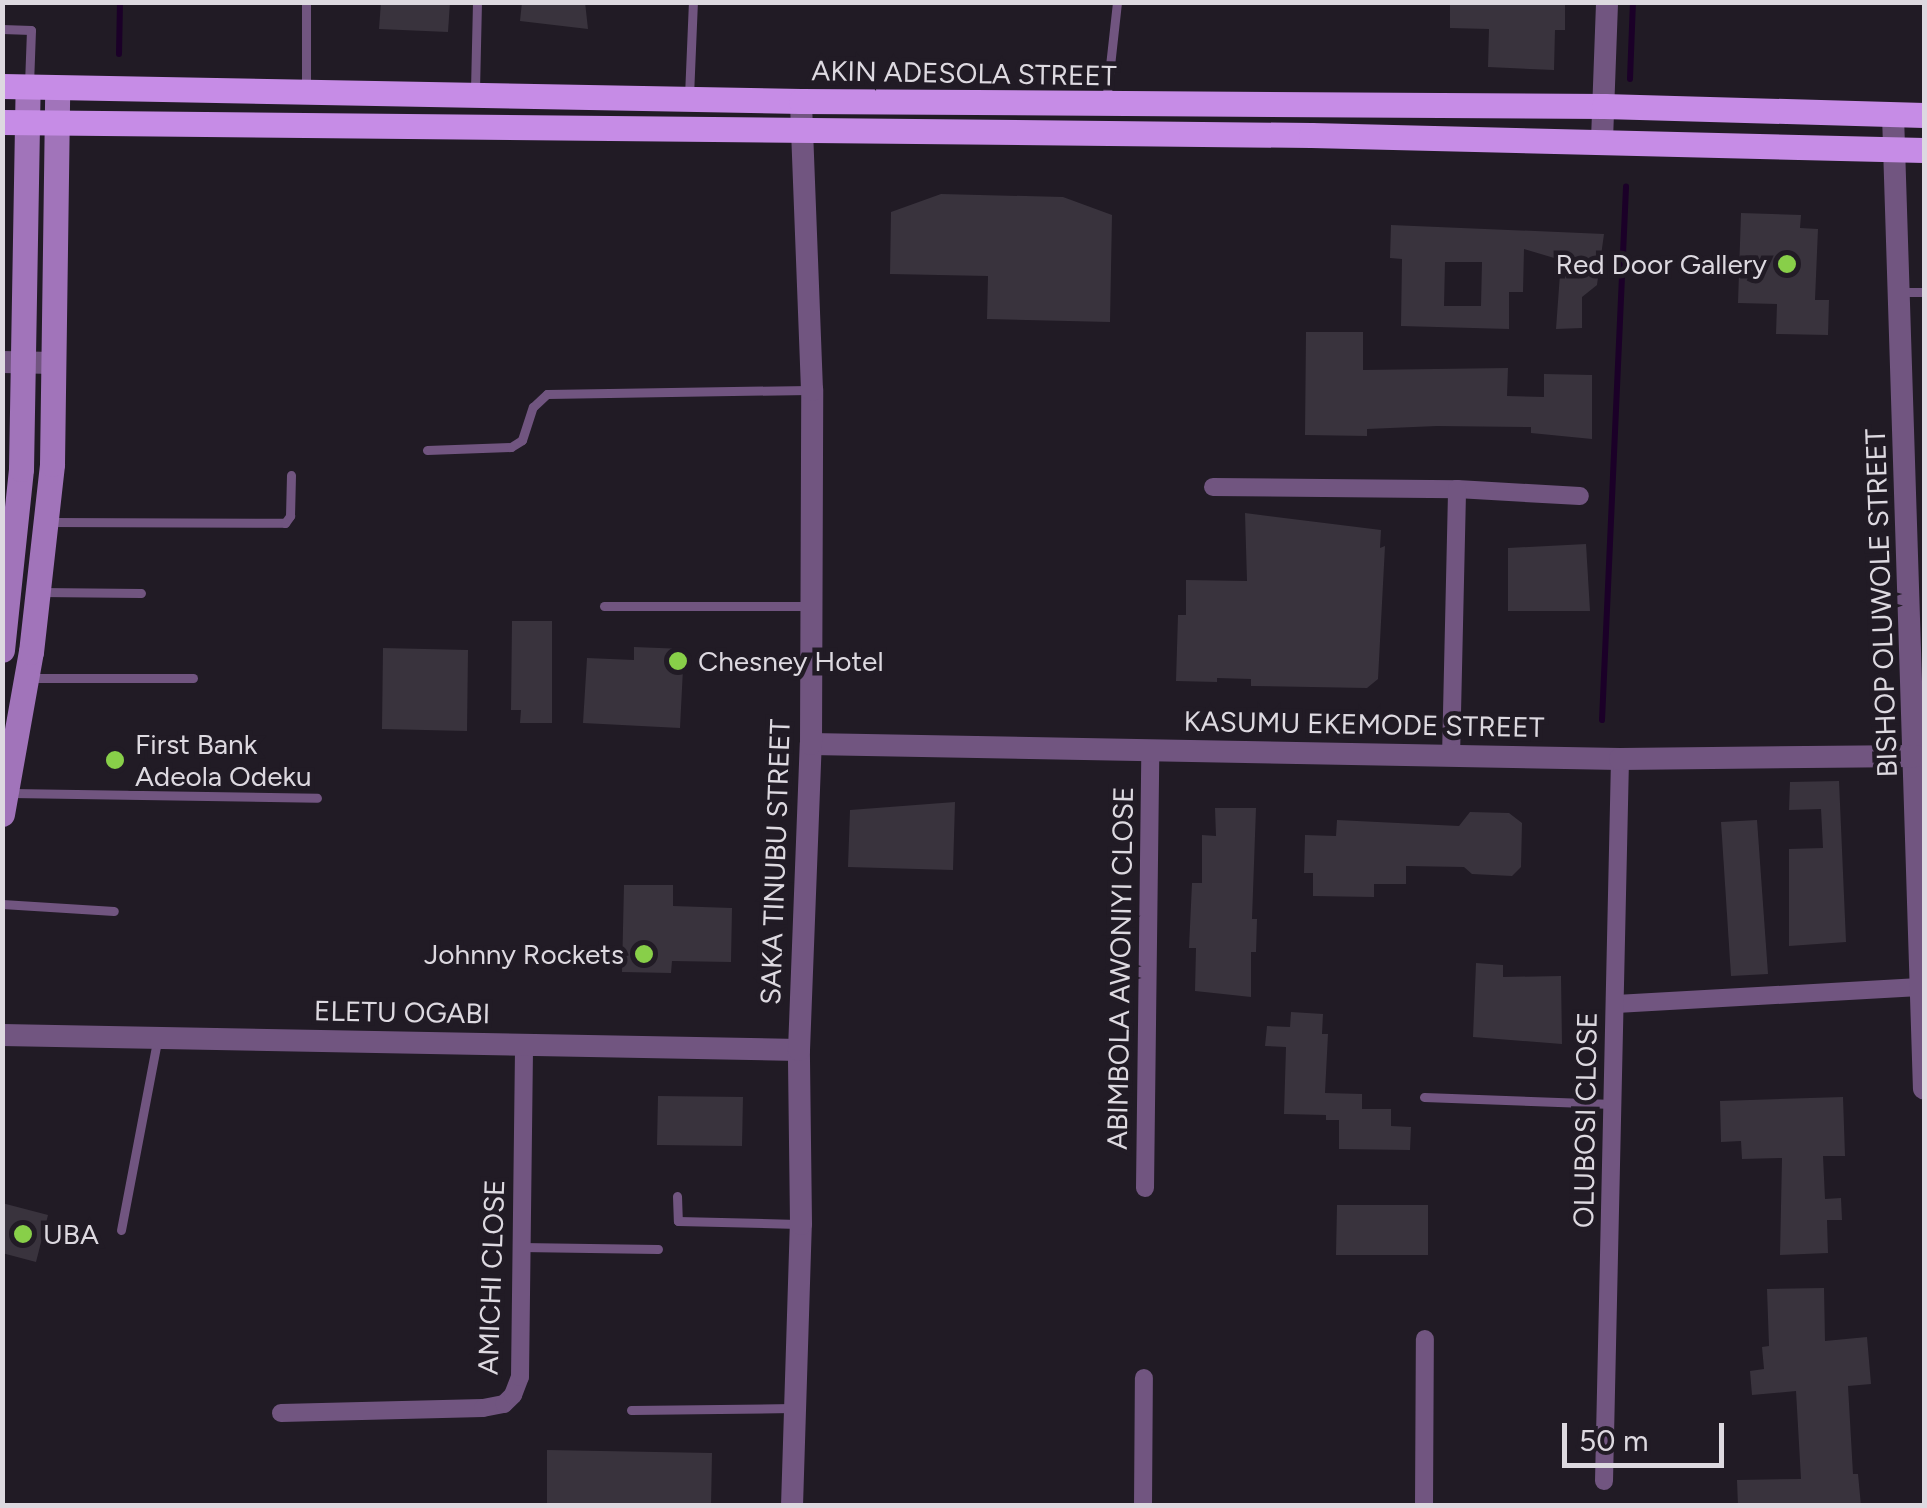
<!DOCTYPE html>
<style>
body{margin:0}
#map{position:relative;width:1927px;height:1508px;overflow:hidden;background:#211b25;font-family:Figtree,sans-serif}
div>[style]{position:absolute}
.stream>*{height:6px;margin:-3px;padding:0 3px;transform-origin:3px;border-radius:3px;background:#1b0028}
.building>*{inset:0;background:#39333d}
.service>*{height:9px;margin:-4.5px;padding:0 4.5px;transform-origin:4.5px;border-radius:4.5px;background:#715580}
.minor>*{height:18px;margin:-9px;padding:0 9px;transform-origin:9px;border-radius:9px;background:#715580}
.tertiary>*{height:22px;margin:-11px;padding:0 11px;transform-origin:11px;border-radius:11px;background:#715580}
.secondary>*{height:25px;margin:-12.5px;padding:0 12.5px;transform-origin:12.5px;border-radius:12.5px;background:#a174ba}
.primary>*{height:25px;margin:-12.5px;padding:0 12.5px;transform-origin:12.5px;border-radius:12.5px;background:#c68ce6}
.dots>*{width:28px;height:28px;translate:-50% -50%;box-sizing:border-box;border:5px solid #211b25;border-radius:50%}
span{translate:-50% -50%;white-space:nowrap;text-align:center;line-height:1.15;-webkit-text-stroke:9px #211b25;paint-order:stroke}
.street-label{font-size:28px;color:#ddd9e0}
.poi-label{font-size:28px;color:#ddd9e0}
.right{translate:-100% -50%;text-align:right}
.left{translate:0 -50%;text-align:left}
.frame{position:absolute;inset:0;border:5px solid #ddd9e0;pointer-events:none}
.scale{position:absolute;left:1562px;top:1423px;width:162px;height:45px;box-sizing:border-box;border:5px solid #ddd9e0;border-top:0;padding-left:12px;font-size:30px;line-height:35px;white-space:nowrap;color:#ddd9e0;-webkit-text-stroke:8px #211b25;paint-order:stroke}
</style>
<div id="map">
<div class="stream">
<i style="left:119px;top:54px;width:52px;rotate:-88.9deg"></i>
<i style="left:1630px;top:79px;width:77px;rotate:-87.8deg"></i>
<i style="left:1602px;top:720px;width:534px;rotate:-87.42deg"></i>
</div>
<div class="building">
<i style="clip-path:polygon(381px 2px,450px 2px,448px 32px,379px 29px)"></i>
<i style="clip-path:polygon(522px 2px,585px 2px,588px 29px,520px 21px)"></i>
<i style="clip-path:polygon(1450px 2px,1565px 2px,1565px 30px,1555px 30px,1554px 70px,1488px 67px,1489px 29px,1450px 28px)"></i>
<i style="clip-path:polygon(941px 194px,1063px 197px,1112px 215px,1110px 322px,987px 319px,988px 276px,890px 274px,891px 212px)"></i>
<i style="clip-path:polygon(1741px 213px,1801px 215px,1800px 228px,1818px 229px,1815px 300px,1829px 300px,1828px 335px,1776px 334px,1777px 304px,1738px 303px)"></i>
<i style="clip-path:polygon(evenodd,1391px 225px,1604px 234px,1597px 285px,1582px 297px,1582px 328px,1556px 329px,1561px 260px,1524px 249px,1523px 292px,1509px 292px,1509px 329px,1401px 326px,1402px 259px,1390px 258px,1391px 225px,1445px 262px,1482px 262px,1481px 306px,1444px 306px,1445px 262px)"></i>
<i style="clip-path:polygon(1306px 332px,1363px 332px,1363px 370px,1508px 368px,1507px 396px,1544px 397px,1544px 374px,1592px 375px,1592px 439px,1531px 433px,1531px 427px,1437px 426px,1367px 429px,1367px 436px,1305px 435px)"></i>
<i style="clip-path:polygon(1245px 513px,1381px 530px,1380px 548px,1385px 546px,1378px 679px,1367px 688px,1251px 686px,1251px 679px,1217px 678px,1217px 682px,1176px 681px,1178px 615px,1186px 615px,1186px 580px,1247px 581px)"></i>
<i style="clip-path:polygon(1586px 544px,1590px 611px,1508px 611px,1508px 548px)"></i>
<i style="clip-path:polygon(512px 621px,552px 621px,552px 723px,520px 723px,521px 710px,511px 710px)"></i>
<i style="clip-path:polygon(634px 647px,684px 649px,680px 728px,583px 723px,587px 658px,634px 660px)"></i>
<i style="clip-path:polygon(383px 648px,468px 650px,467px 731px,382px 729px)"></i>
<i style="clip-path:polygon(1839px 781px,1846px 942px,1789px 946px,1789px 849px,1823px 848px,1821px 809px,1789px 810px,1790px 782px)"></i>
<i style="clip-path:polygon(955px 802px,953px 870px,848px 867px,850px 810px)"></i>
<i style="clip-path:polygon(1215px 808px,1256px 808px,1252px 919px,1257px 919px,1256px 952px,1251px 952px,1251px 997px,1195px 991px,1196px 948px,1189px 948px,1192px 883px,1202px 883px,1202px 835px,1216px 836px)"></i>
<i style="clip-path:polygon(1470px 812px,1509px 813px,1522px 823px,1521px 867px,1512px 876px,1472px 874px,1464px 867px,1406px 866px,1406px 884px,1374px 884px,1374px 897px,1313px 896px,1313px 873px,1304px 873px,1305px 835px,1336px 836px,1337px 820px,1459px 826px)"></i>
<i style="clip-path:polygon(1757px 820px,1768px 974px,1731px 976px,1721px 822px)"></i>
<i style="clip-path:polygon(624px 885px,673px 885px,673px 906px,732px 908px,731px 962px,672px 961px,671px 973px,622px 972px)"></i>
<i style="clip-path:polygon(1476px 963px,1503px 965px,1503px 977px,1561px 976px,1562px 1044px,1473px 1037px)"></i>
<i style="clip-path:polygon(1291px 1012px,1323px 1014px,1322px 1034px,1328px 1034px,1325px 1093px,1362px 1094px,1362px 1109px,1391px 1109px,1391px 1126px,1411px 1127px,1410px 1150px,1339px 1149px,1339px 1120px,1326px 1120px,1326px 1115px,1284px 1114px,1286px 1047px,1265px 1046px,1267px 1026px,1290px 1027px)"></i>
<i style="clip-path:polygon(658px 1096px,743px 1097px,742px 1146px,657px 1145px)"></i>
<i style="clip-path:polygon(1843px 1097px,1845px 1156px,1823px 1156px,1825px 1199px,1841px 1198px,1842px 1220px,1827px 1220px,1828px 1253px,1780px 1255px,1782px 1158px,1742px 1159px,1741px 1141px,1721px 1142px,1720px 1101px)"></i>
<i style="clip-path:polygon(2px 1203px,48px 1215px,36px 1262px,2px 1253px)"></i>
<i style="clip-path:polygon(1337px 1205px,1428px 1205px,1428px 1255px,1336px 1255px)"></i>
<i style="clip-path:polygon(1824px 1288px,1825px 1341px,1867px 1337px,1871px 1384px,1848px 1386px,1853px 1474px,1858px 1474px,1861px 1506px,1738px 1506px,1737px 1480px,1801px 1479px,1796px 1391px,1752px 1395px,1750px 1371px,1764px 1369px,1762px 1347px,1769px 1346px,1767px 1289px)"></i>
<i style="clip-path:polygon(547px 1450px,712px 1453px,711px 1506px,547px 1506px)"></i>
</div>
<div class="service">
<i style="left:306px;top:2px;width:88px;rotate:90deg"></i>
<i style="left:2px;top:29px;width:29px;rotate:2deg"></i>
<i style="left:31px;top:30px;width:54px;rotate:92.1deg"></i>
<i style="left:475px;top:90px;width:88px;rotate:-88.7deg"></i>
<i style="left:689px;top:96px;width:94px;rotate:-87.6deg"></i>
<i style="left:1106px;top:102px;width:101px;rotate:-83.7deg"></i>
<i style="left:1901px;top:292px;width:23px"></i>
<i style="left:427px;top:450px;width:84px;rotate:-2deg"></i>
<i style="left:511px;top:447px;width:13px;rotate:-32deg"></i>
<i style="left:522px;top:440px;width:35px;rotate:-72deg"></i>
<i style="left:533px;top:407px;width:19px;rotate:-43deg"></i>
<i style="left:547px;top:394px;width:262px;rotate:-0.9deg"></i>
<i style="left:50px;top:522px;width:235px;rotate:0.2deg"></i>
<i style="left:285px;top:523px;width:9px;rotate:-54deg"></i>
<i style="left:290px;top:516px;width:41px;rotate:-88.6deg"></i>
<i style="left:40px;top:592px;width:101px;rotate:0.6deg"></i>
<i style="left:604px;top:606px;width:205px"></i>
<i style="left:30px;top:678px;width:163px"></i>
<i style="left:11px;top:793px;width:306px;rotate:0.9deg"></i>
<i style="left:2px;top:904px;width:112px;rotate:3.6deg"></i>
<i style="left:1424px;top:1097px;width:189px;rotate:2.1deg"></i>
<i style="left:677px;top:1196px;width:25px;rotate:88deg"></i>
<i style="left:678px;top:1221px;width:120px;rotate:1.4deg"></i>
<i style="left:121px;top:1230px;width:192px;rotate:-79.2deg"></i>
<i style="left:521px;top:1247px;width:137px;rotate:0.8deg"></i>
<i style="left:631px;top:1410px;width:162px;rotate:-0.7deg"></i>
</div>
<div class="minor">
<i style="left:1213px;top:487px;width:244px;rotate:0.5deg"></i>
<i style="left:1457px;top:489px;width:123px;rotate:3.3deg"></i>
<i style="left:1451px;top:757px;width:268px;rotate:-88.7deg"></i>
<i style="left:1616px;top:1004px;width:304px;rotate:-3.2deg"></i>
<i style="left:1145px;top:1188px;width:438px;rotate:-89.3deg"></i>
<i style="left:281px;top:1413px;width:202px;rotate:-1.4deg"></i>
<i style="left:483px;top:1408px;width:21px;rotate:-11deg"></i>
<i style="left:504px;top:1404px;width:13px;rotate:-45deg"></i>
<i style="left:513px;top:1395px;width:19px;rotate:-69deg"></i>
<i style="left:520px;top:1377px;width:332px;rotate:-89.3deg"></i>
<i style="left:1604px;top:1481px;width:722px;rotate:-88.73deg"></i>
<i style="left:1143px;top:1506px;width:128px;rotate:-89.6deg"></i>
<i style="left:1424px;top:1506px;width:167px;rotate:-89.7deg"></i>
</div>
<div class="tertiary">
<i style="left:1893px;top:115px;width:974px;rotate:88.18deg"></i>
<i style="left:1602px;top:140px;width:138px;rotate:-87.9deg"></i>
<i style="left:2px;top:362px;width:53px;rotate:1.1deg"></i>
<i style="left:811px;top:744px;width:809px;rotate:1.06deg"></i>
<i style="left:1620px;top:759px;width:296px;rotate:-0.6deg"></i>
<i style="left:2px;top:1035px;width:797px;rotate:1.08deg"></i>
<i style="left:792px;top:1506px;width:282px;rotate:-88.2deg"></i>
<i style="left:801px;top:1224px;width:174px;rotate:-90.7deg"></i>
<i style="left:799px;top:1050px;width:306px;rotate:-87.8deg"></i>
<i style="left:811px;top:744px;width:354px;rotate:-89.8deg"></i>
<i style="left:812px;top:390px;width:289px;rotate:-92.2deg"></i>
</div>
<div class="secondary">
<i style="left:2px;top:650px;width:182px;rotate:-84deg"></i>
<i style="left:21px;top:469px;width:382px;rotate:-89deg"></i>
<i style="left:2px;top:814px;width:165px;rotate:-79.9deg"></i>
<i style="left:31px;top:652px;width:189px;rotate:-83.6deg"></i>
<i style="left:52px;top:464px;width:376px;rotate:-89.2deg"></i>
</div>
<div class="primary">
<i style="left:2px;top:86px;width:799px;rotate:1.08deg"></i>
<i style="left:801px;top:101px;width:803px;rotate:0.36deg"></i>
<i style="left:1604px;top:106px;width:320px;rotate:1.6deg"></i>
<i style="left:2px;top:122px;width:1309px;rotate:0.57deg"></i>
<i style="left:1311px;top:135px;width:613px;rotate:1.4deg"></i>
</div>
<div class="dots">
<i style="left:1787px;top:264px;background:#88cf49"></i>
<i style="left:678px;top:661px;background:#88cf49"></i>
<i style="left:115px;top:760px;background:#88cf49"></i>
<i style="left:644px;top:954px;background:#88cf49"></i>
<i style="left:23px;top:1234px;background:#88cf49"></i>
</div>
<div class="street-label">
<span style="left:964px;top:73px;rotate:1deg">AKIN ADESOLA STREET</span>
<span style="left:1881px;top:603px;rotate:-92deg">BISHOP OLUWOLE STREET</span>
<span style="left:1364px;top:724px;rotate:1deg">KASUMU EKEMODE STREET</span>
<span style="left:775px;top:862px;rotate:-88deg">SAKA TINUBU STREET</span>
<span style="left:1120px;top:968px;rotate:-89deg">ABIMBOLA AWONIYI CLOSE</span>
<span style="left:402px;top:1012px;rotate:1deg">ELETU OGABI</span>
<span style="left:1585px;top:1120px;rotate:-89deg">OLUBOSI CLOSE</span>
<span style="left:491px;top:1277px;rotate:-88deg">AMICHI CLOSE</span>
</div>
<div class="poi-label">
<span class="right" style="left:1767px;top:264px">Red Door Gallery</span>
<span class="left" style="left:698px;top:661px">Chesney Hotel</span>
<span class="left" style="left:135px;top:760px">First Bank<br>Adeola Odeku</span>
<span class="right" style="left:624px;top:954px">Johnny Rockets</span>
<span class="left" style="left:43px;top:1234px">UBA</span>
</div>
<div class="frame"></div>
<div class="scale">50 m</div>
</div>
